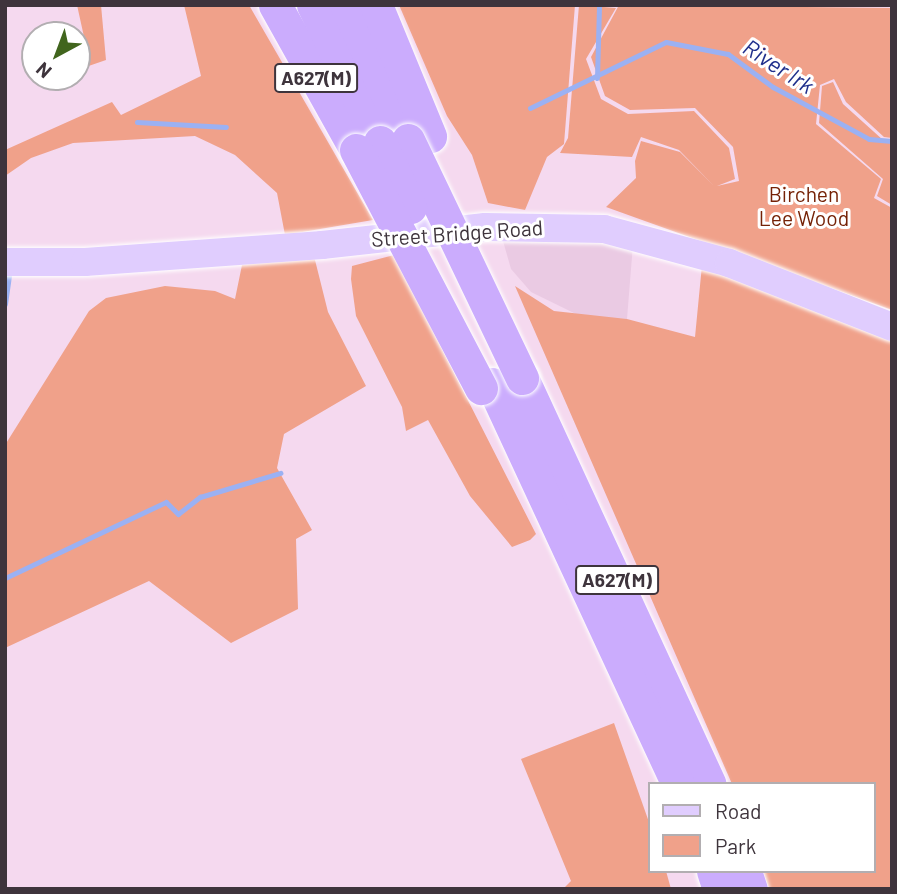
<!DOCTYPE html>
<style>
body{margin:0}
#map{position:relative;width:897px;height:894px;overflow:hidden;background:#f5d9ef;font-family:Barlow,sans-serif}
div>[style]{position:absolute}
.built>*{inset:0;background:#eacae3}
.green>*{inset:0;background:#f0a18a}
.stream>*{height:5px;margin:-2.5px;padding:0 2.5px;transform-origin:2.5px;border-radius:2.5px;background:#9bb1f3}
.roads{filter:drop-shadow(0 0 2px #fff) drop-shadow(0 0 2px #fff)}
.major>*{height:28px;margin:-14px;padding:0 14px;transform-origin:14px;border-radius:14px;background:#e0cdfe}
.highway>*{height:33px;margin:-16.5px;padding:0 16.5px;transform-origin:16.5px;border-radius:16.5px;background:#cbacfd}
.bridges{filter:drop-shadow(0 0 2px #fff) drop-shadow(0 0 2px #fff)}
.highway-bridge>*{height:33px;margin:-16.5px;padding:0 16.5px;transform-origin:16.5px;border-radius:16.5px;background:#cbacfd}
span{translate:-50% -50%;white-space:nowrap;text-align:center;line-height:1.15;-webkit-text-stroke:6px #fff;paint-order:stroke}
.shield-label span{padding:2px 5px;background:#fff;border:2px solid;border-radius:5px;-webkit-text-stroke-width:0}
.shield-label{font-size:19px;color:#3e343c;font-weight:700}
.park-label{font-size:21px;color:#752206}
.street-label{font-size:21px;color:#3e343c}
.water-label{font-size:23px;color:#21308c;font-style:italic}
.frame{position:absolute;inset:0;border:7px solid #3e343c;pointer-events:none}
.legend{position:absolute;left:648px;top:782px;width:228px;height:91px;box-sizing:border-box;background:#fff;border:2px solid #b2aeb1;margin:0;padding:9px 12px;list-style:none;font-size:21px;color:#3e343c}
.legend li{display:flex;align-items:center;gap:14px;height:35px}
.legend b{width:35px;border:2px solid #b2aeb1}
.north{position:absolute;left:21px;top:21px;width:70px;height:70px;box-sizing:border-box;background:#fff;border:2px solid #b2aeb1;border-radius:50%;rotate:221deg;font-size:19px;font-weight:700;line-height:28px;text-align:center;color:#3e343c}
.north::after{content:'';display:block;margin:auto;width:24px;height:32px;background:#41651d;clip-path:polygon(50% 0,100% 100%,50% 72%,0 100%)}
</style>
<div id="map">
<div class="built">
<i style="clip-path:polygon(598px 239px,633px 244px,627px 319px,580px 316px,531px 292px,511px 269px,503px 241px)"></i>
</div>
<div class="green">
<i style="clip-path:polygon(77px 5px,101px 5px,106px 60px,77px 70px,77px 61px,88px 55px)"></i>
<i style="clip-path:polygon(184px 5px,249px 5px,373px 220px,285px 235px,277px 193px,235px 155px,195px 136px,73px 143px,31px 158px,5px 176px,5px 150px,112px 102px,121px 115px,201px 76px)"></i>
<i style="clip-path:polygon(399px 5px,575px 5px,564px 144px,547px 157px,525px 210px,488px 203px,472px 155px,447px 116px)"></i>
<i style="clip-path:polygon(579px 5px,616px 8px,586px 59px,601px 99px,628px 114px,694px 111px,729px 148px,735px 179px,717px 186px,739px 181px,733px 147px,695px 108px,630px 110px,605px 96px,591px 57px,619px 5px,892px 8px,892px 138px,884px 137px,846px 102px,834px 79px,820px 85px,816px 124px,881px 179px,874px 198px,892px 208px,892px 310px,606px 207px,636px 178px,635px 161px,641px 141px,680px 152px,714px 186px,679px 150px,641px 137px,632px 157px,560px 153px,568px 138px)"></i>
<i style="clip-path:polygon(833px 82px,843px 104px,883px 140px,892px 141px,892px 205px,877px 196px,883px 179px,819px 123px,822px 86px)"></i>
<i style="clip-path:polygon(394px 255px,536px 534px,530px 540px,512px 547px,470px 496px,428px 420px,406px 431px,402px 407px,356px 316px,351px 279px,352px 266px)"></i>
<i style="clip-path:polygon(314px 256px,328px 312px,366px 386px,284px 434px,277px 468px,312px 530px,296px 539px,298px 609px,231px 643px,149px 581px,5px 648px,5px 445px,89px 311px,106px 298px,165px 286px,215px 291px,235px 299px,242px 265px)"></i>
<i style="clip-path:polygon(702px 265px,892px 336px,892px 889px,769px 889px,763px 871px,874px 871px,874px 784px,732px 784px,515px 286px,554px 311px,627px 319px,695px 337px)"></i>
<i style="clip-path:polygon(614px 723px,650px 825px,650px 871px,666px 871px,671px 889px,563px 889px,571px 881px,521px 759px)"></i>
</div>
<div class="stream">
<i style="left:597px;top:78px;width:73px;rotate:-88.4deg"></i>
<i style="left:530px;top:108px;width:151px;rotate:-25.9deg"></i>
<i style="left:666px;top:42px;width:63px;rotate:11deg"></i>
<i style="left:728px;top:54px;width:56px;rotate:36.3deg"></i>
<i style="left:773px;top:87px;width:109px;rotate:28.4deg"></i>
<i style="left:869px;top:139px;width:23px;rotate:5deg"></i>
<i style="left:137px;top:122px;width:89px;rotate:3.2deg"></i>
<i style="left:5px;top:304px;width:28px;rotate:-82deg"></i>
<i style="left:5px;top:578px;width:178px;rotate:-25.3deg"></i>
<i style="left:166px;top:502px;width:17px;rotate:45deg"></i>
<i style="left:178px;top:514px;width:28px;rotate:-38deg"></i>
<i style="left:200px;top:497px;width:84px;rotate:-16.7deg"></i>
</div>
<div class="roads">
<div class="major">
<i style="left:5px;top:262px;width:80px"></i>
<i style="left:85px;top:262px;width:238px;rotate:-4.1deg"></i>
<i style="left:322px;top:245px;width:164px;rotate:-6.3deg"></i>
<i style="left:485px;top:227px;width:119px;rotate:1deg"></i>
<i style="left:604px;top:229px;width:130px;rotate:15.2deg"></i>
<i style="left:729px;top:263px;width:175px;rotate:21.4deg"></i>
</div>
<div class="highway">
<i style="left:275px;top:5px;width:166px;rotate:60.8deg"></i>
<i style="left:313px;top:5px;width:153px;rotate:63.9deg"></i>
<i style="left:346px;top:5px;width:149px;rotate:65.3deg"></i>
<i style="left:376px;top:5px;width:142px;rotate:67.6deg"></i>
<i style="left:522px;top:378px;width:447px;rotate:65.2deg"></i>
<i style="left:492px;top:384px;width:441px;rotate:65.1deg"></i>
<i style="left:713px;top:871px;width:19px;rotate:72deg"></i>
<i style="left:745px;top:871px;width:19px;rotate:72deg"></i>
</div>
</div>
<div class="bridges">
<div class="highway-bridge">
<i style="left:408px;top:140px;width:264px;rotate:64.4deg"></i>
<i style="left:380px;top:142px;width:72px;rotate:65.2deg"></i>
<i style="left:356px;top:150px;width:269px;rotate:62.3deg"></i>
</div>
</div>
<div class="shield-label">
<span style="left:316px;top:78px">A627(M)</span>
<span style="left:617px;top:580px">A627(M)</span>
</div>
<div class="park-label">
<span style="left:804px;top:206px">Birchen<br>Lee Wood</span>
</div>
<div class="street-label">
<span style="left:457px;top:233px;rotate:-4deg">Street Bridge Road</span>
</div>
<div class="water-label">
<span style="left:779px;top:66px;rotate:33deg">River Irk</span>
</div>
<div class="frame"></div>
<ul class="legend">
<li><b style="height:9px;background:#e0cdfe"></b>Road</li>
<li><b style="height:19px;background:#f0a18a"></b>Park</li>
</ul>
<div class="north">N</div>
</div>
